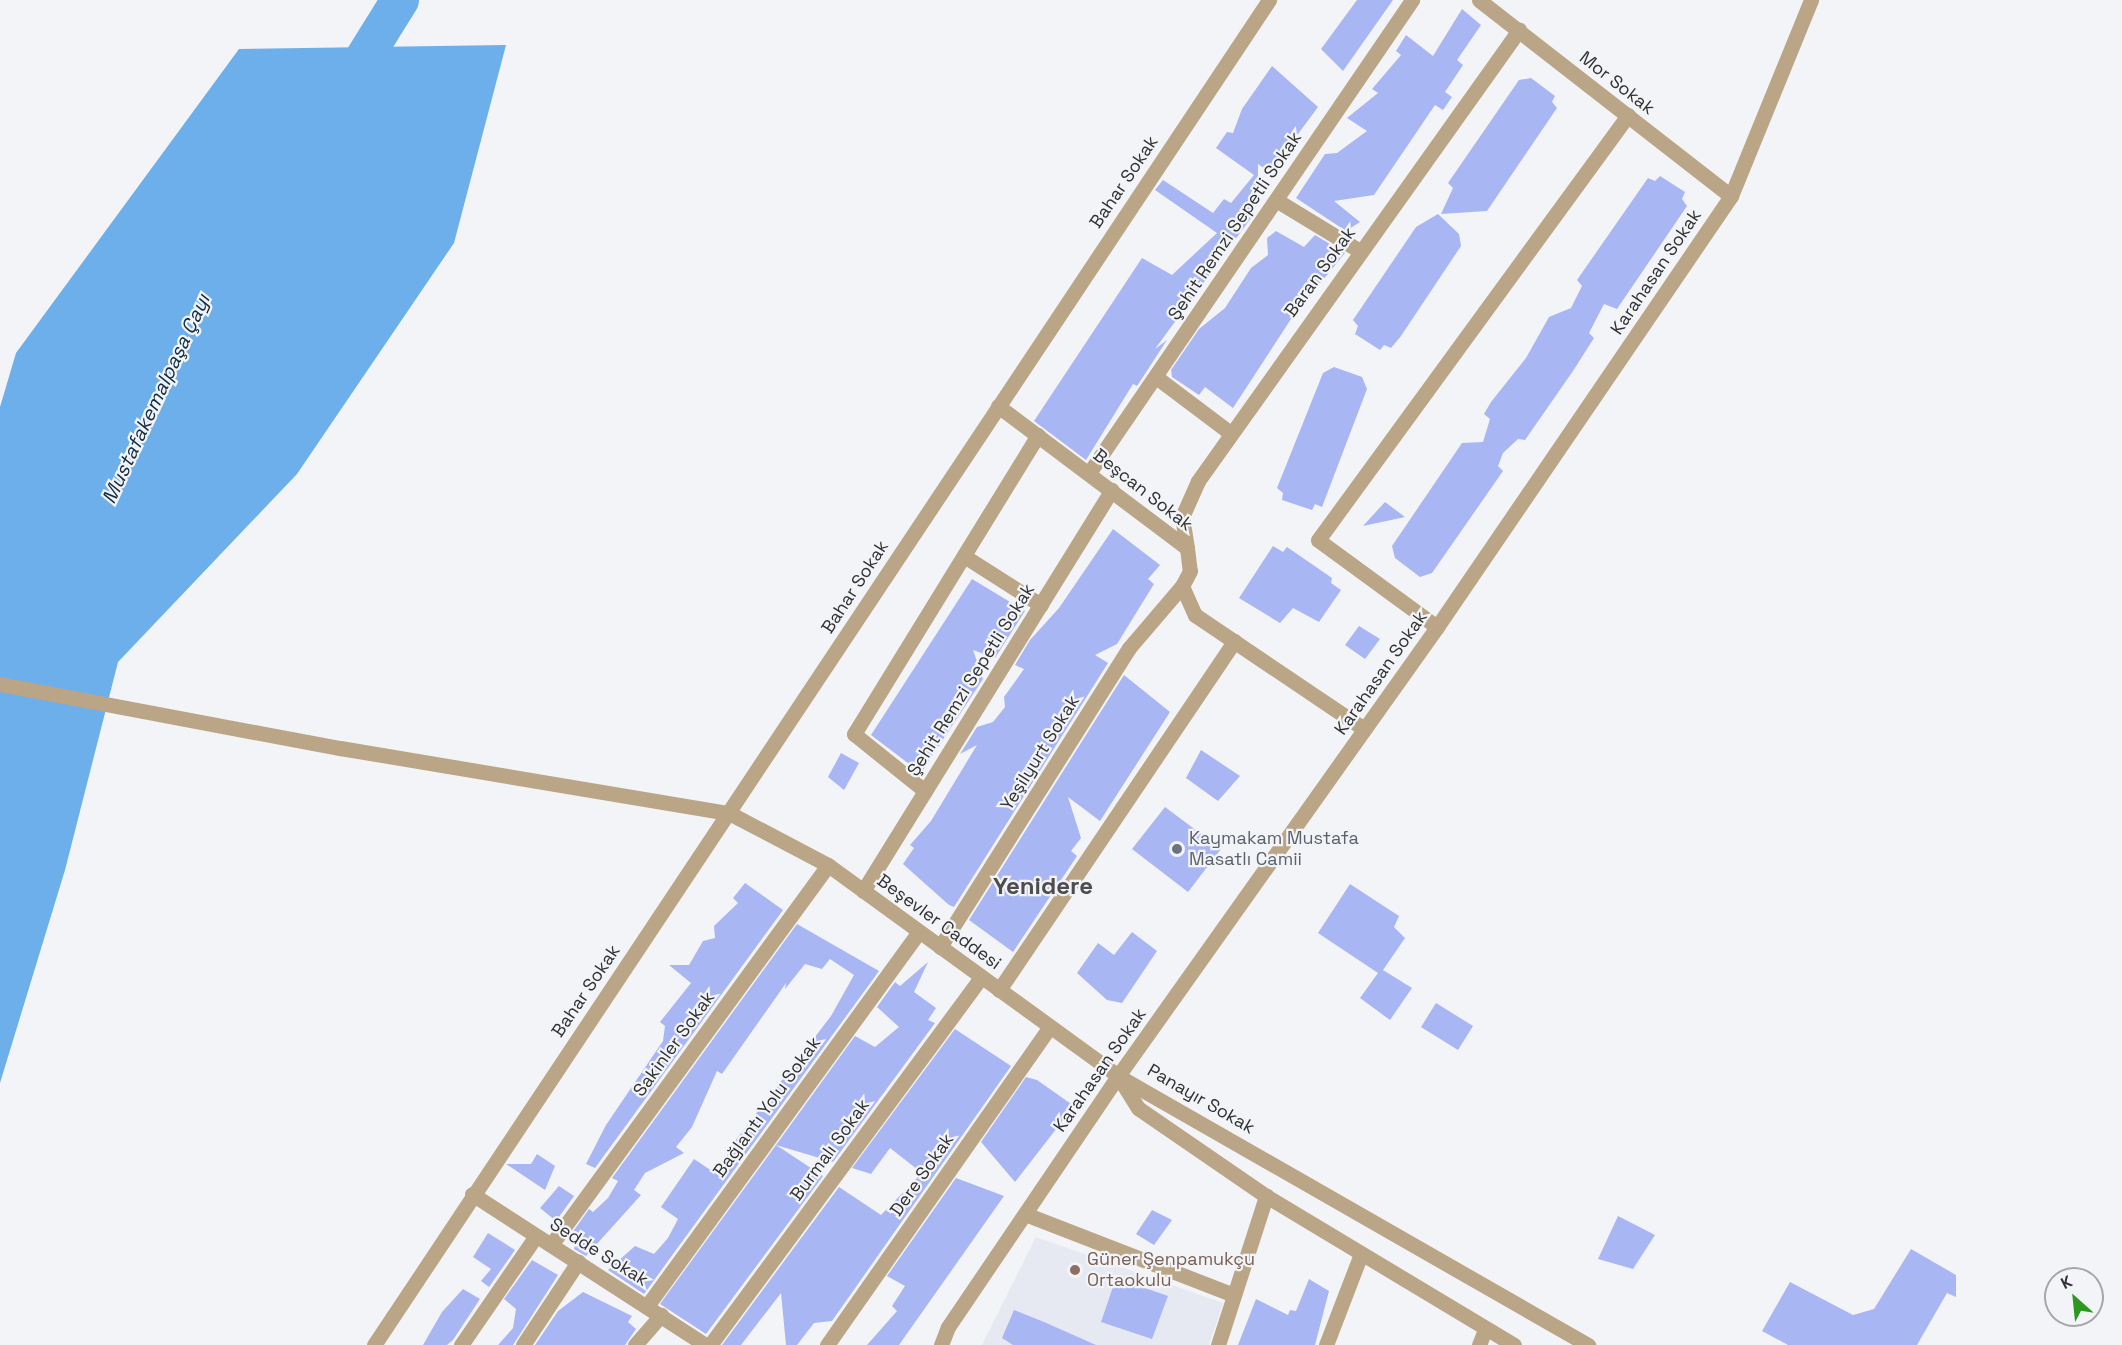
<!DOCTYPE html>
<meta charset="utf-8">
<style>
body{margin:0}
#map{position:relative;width:2122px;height:1345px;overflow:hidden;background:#f3f4f7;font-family:"Space Grotesk",sans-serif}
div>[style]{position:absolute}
.built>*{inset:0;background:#e6e8f2}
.water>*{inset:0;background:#6cafeb}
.river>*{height:38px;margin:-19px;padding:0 19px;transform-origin:19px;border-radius:19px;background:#6cafeb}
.building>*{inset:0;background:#a8b6f4}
.minor>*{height:15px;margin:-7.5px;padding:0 7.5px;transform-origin:7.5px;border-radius:7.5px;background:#baa586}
.tertiary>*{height:15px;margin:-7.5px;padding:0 7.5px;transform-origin:7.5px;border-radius:7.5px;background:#baa586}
.dots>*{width:16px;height:16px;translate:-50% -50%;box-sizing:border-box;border:3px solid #f3f4f7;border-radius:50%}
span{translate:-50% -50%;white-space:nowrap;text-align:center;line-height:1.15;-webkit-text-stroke:4.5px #f3f4f7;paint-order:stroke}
.street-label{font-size:18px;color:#303132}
.worship-label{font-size:18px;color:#5b616d}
.left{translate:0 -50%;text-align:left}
.education-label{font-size:18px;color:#785e54}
.water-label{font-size:20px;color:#102d45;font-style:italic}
.district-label{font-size:24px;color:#4d4d4f;font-weight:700}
.north{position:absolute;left:2044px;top:1267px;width:60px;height:60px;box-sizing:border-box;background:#f3f4f7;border:2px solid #a5a6a8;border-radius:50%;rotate:333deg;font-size:16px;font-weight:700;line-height:24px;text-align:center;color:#303132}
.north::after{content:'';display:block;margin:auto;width:21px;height:27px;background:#2d9721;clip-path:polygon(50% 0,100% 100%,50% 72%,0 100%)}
</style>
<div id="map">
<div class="built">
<i style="clip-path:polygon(1036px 1237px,1223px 1303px,1209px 1345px,982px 1345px)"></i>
</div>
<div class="water">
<i style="clip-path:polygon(506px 45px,454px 243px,297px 474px,118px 662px,65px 870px,0 1083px,0 407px,16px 353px,239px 49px)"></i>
</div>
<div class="river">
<i style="left:344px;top:90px;width:106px;rotate:-58.1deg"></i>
</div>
<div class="building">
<i style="clip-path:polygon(1357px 0,1393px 0,1343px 71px,1321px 49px)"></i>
<i style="clip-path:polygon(1462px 9px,1481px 25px,1457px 60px,1463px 65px,1445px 92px,1452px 97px,1443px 110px,1435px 105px,1374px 195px,1334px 201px,1360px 222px,1346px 231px,1296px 198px,1325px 154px,1337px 153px,1367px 131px,1347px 118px,1378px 93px,1372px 89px,1401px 55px,1396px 51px,1406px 35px,1433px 56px)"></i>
<i style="clip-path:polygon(1272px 66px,1318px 107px,1298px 134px,1287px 134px,1291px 143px,1268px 171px,1258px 164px,1258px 200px,1251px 218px,1155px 349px,1167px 340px,1137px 386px,1133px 384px,1086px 460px,1034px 421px,1142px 258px,1172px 275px,1217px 233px,1155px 190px,1163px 180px,1213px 213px,1224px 199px,1231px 203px,1254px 175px,1216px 148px,1227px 132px,1233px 133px,1242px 109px)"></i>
<i style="clip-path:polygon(1531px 78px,1555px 96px,1552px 102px,1557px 108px,1487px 211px,1441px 214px,1453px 188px,1448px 183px,1519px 80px)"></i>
<i style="clip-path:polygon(1660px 176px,1685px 192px,1682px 199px,1687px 206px,1617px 309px,1604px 304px,1589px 333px,1594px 338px,1573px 371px,1525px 440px,1518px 439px,1503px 453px,1498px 466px,1503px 471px,1432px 573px,1420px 577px,1395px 558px,1392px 546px,1462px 443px,1483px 442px,1490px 419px,1484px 414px,1491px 402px,1526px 358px,1549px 317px,1571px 308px,1582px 286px,1577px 280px,1648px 178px,1655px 181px)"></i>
<i style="clip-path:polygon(1438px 214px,1459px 234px,1461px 246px,1401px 336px,1391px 348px,1384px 345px,1380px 350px,1355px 334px,1358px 326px,1353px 320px,1416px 227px)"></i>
<i style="clip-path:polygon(1276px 231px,1304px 247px,1315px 235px,1345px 253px,1291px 319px,1233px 408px,1205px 387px,1199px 395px,1172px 377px,1171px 370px,1199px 329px,1225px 308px,1251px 268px,1268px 255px,1267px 238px)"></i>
<i style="clip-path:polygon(1334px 367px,1362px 377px,1367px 389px,1322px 507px,1315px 504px,1312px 510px,1282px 500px,1283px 493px,1277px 488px,1323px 373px)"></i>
<i style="clip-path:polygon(1385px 502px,1405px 517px,1363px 526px)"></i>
<i style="clip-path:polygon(1113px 529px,1160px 565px,1148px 579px,1154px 584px,1117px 644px,1095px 655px,1108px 663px,954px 907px,949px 905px,903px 864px,914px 848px,910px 845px,931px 821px,977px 745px,960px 754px,977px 727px,993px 722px,1005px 707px,1004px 697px,1024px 669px,1015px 665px,1030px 640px,1059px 608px)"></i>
<i style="clip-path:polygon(1273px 546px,1283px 552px,1287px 547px,1332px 578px,1331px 583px,1341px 590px,1319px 622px,1293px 608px,1280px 623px,1239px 598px)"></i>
<i style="clip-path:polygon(972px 579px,1025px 611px,995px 658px,973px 650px,983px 679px,921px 773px,871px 735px)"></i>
<i style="clip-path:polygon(1359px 626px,1380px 639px,1365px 659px,1345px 645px)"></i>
<i style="clip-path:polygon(1124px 675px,1170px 712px,1100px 821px,1068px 797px,1081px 838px,1071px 851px,1077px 856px,1013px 952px,969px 920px)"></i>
<i style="clip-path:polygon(1201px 750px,1240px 776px,1218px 801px,1186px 778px)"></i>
<i style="clip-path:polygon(841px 753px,859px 763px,844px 790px,828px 777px)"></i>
<i style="clip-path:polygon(1165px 807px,1221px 849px,1188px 892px,1132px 849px)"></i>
<i style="clip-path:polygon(745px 883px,783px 910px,595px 1168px,586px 1164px,606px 1125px,663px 1041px,665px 1026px,660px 1022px,691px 983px,669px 965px,689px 965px,703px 941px,715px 938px,714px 926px,738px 903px,733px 898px)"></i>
<i style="clip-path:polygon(1350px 884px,1399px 916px,1394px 927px,1405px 938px,1383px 970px,1412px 988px,1390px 1020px,1360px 998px,1378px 973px,1318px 933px)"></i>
<i style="clip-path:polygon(797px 924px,879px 971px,644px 1294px,608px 1270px,635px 1246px,654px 1254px,668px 1238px,678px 1219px,661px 1207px,694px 1159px,718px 1175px,732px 1145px,831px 1016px,854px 975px,830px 959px,822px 969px,805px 964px,785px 989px,786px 983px,722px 1074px,717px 1071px,692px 1127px,676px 1147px,684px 1153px,645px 1173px,634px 1190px,641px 1195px,586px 1256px,574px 1249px,577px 1238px,572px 1233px,589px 1209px,593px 1212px,608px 1198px,618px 1181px,612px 1178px)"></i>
<i style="clip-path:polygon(1132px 932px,1157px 951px,1122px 1003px,1107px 1000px,1077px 973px,1098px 943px,1114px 955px)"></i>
<i style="clip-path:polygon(928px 962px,914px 992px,936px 1008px,928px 1020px,935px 1023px,833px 1162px,776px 1145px,855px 1036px,875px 1047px,899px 1027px,877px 1007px,895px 982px,900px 986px)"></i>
<i style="clip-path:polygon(1436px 1003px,1473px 1026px,1458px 1050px,1421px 1027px)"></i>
<i style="clip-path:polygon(955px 1029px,1011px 1066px,832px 1321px,814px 1323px,797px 1345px,786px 1345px,781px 1293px,741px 1345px,722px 1345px,839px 1187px,881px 1215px,922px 1173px,890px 1148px,871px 1174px,852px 1168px)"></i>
<i style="clip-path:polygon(1026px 1077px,1037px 1080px,1074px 1106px,1015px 1182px,981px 1142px)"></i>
<i style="clip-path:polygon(776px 1145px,823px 1176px,706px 1334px,660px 1304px)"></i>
<i style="clip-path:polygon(537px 1154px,555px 1166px,545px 1190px,506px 1164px,531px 1164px)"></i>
<i style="clip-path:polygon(956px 1178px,1004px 1196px,899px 1345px,867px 1345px,897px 1311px,892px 1306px,905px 1286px,887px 1276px)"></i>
<i style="clip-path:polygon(559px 1186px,574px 1196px,556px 1221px,540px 1208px)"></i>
<i style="clip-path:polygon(1152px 1210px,1172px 1220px,1154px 1245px,1136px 1234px)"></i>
<i style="clip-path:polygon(1618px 1216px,1655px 1235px,1633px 1269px,1598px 1259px)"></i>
<i style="clip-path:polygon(488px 1233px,515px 1250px,489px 1287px,481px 1281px,491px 1269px,473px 1257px)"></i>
<i style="clip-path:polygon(1911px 1249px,1956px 1275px,1956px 1297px,1947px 1293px,1917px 1345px,1788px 1345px,1762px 1331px,1790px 1282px,1853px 1315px,1874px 1309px)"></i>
<i style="clip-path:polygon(532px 1260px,558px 1275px,513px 1345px,498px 1345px,513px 1328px,516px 1309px,504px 1299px)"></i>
<i style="clip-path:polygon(1116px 1278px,1168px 1296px,1152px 1339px,1101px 1322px)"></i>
<i style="clip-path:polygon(1309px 1279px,1329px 1291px,1315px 1345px,1238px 1345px,1256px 1299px,1288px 1315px,1290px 1310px,1296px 1311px)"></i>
<i style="clip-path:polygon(463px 1289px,480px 1299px,453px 1340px,447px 1345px,423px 1345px,442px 1312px)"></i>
<i style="clip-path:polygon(583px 1292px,632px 1316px,628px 1322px,636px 1329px,625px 1345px,535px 1345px,558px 1311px)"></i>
<i style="clip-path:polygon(1014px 1310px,1044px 1322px,1096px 1345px,1013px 1345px,1002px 1338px)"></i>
</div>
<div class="minor">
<i style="left:1479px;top:0;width:319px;rotate:37.9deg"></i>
<i style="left:1276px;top:200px;width:98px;rotate:31.3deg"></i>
<i style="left:1156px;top:377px;width:91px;rotate:37deg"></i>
<i style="left:998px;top:406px;width:236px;rotate:36.9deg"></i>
<i style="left:1187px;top:548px;width:23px;rotate:83deg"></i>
<i style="left:1190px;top:571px;width:17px;rotate:118deg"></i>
<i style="left:1182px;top:586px;width:32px;rotate:66deg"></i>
<i style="left:1195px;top:615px;width:204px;rotate:34deg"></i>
<i style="left:1089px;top:473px;width:573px;rotate:-55.67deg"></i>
<i style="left:1187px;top:548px;width:31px;rotate:-99deg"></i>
<i style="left:1182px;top:517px;width:39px;rotate:-66deg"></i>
<i style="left:1198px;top:481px;width:554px;rotate:-54.56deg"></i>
<i style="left:964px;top:556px;width:91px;rotate:32.5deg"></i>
<i style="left:1437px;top:627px;width:147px;rotate:-143.8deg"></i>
<i style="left:1318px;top:540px;width:526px;rotate:-53.89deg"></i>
<i style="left:925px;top:791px;width:91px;rotate:-141.2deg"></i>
<i style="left:854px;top:734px;width:351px;rotate:-58.4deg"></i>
<i style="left:863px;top:891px;width:472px;rotate:-58.2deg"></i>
<i style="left:940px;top:947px;width:354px;rotate:-57.7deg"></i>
<i style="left:1129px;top:648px;width:82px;rotate:-49.5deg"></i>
<i style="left:999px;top:990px;width:421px;rotate:-56deg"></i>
<i style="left:472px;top:1194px;width:278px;rotate:32.9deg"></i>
<i style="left:1025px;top:1214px;width:224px;rotate:21.2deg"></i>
<i style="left:551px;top:1245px;width:470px;rotate:-53.9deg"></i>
<i style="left:647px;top:1306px;width:462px;rotate:-54deg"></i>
<i style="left:374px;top:1345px;width:1616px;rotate:-56.36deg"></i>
<i style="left:461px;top:1345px;width:132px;rotate:-55.5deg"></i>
<i style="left:523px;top:1345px;width:100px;rotate:-56.5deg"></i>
<i style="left:635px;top:1345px;width:40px;rotate:-49deg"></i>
<i style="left:710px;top:1345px;width:457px;rotate:-53.6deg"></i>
<i style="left:827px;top:1345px;width:387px;rotate:-55deg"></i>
<i style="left:1218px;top:1345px;width:157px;rotate:-72.1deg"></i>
<i style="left:1326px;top:1345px;width:97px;rotate:-69deg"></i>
<i style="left:1479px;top:1345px;width:17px;rotate:-69deg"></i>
</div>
<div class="tertiary">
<i style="left:0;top:684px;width:346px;rotate:10.7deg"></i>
<i style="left:340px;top:748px;width:394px;rotate:9.5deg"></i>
<i style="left:729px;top:813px;width:112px;rotate:27.7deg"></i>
<i style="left:828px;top:865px;width:359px;rotate:36deg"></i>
<i style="left:941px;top:1345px;width:19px;rotate:-69deg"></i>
<i style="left:948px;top:1327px;width:303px;rotate:-55.9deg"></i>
<i style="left:1118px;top:1076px;width:551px;rotate:-54.61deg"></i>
<i style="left:1437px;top:627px;width:522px;rotate:-55.7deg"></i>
<i style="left:1731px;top:196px;width:212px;rotate:-67.8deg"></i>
<i style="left:1514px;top:1345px;width:289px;rotate:-149deg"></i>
<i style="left:1266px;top:1196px;width:155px;rotate:-145.5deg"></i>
<i style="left:1138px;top:1108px;width:38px;rotate:-122deg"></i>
<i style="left:1118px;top:1076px;width:542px;rotate:29.78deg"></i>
</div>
<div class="dots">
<i style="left:1177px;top:849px;background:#6b7280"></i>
<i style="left:1075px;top:1270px;background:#8d6e63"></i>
</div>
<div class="street-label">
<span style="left:1617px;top:83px;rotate:38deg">Mor Sokak</span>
<span style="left:1124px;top:182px;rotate:-56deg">Bahar Sokak</span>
<span style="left:1235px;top:226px;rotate:-56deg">Şehit Remzi Sepetli Sokak</span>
<span style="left:1320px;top:272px;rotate:-54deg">Baran Sokak</span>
<span style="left:1656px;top:272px;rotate:-56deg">Karahasan Sokak</span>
<span style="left:1143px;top:490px;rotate:38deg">Beşcan Sokak</span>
<span style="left:855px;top:587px;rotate:-57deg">Bahar Sokak</span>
<span style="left:1381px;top:673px;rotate:-55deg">Karahasan Sokak</span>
<span style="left:971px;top:680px;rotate:-58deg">Şehit Remzi Sepetli Sokak</span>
<span style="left:1040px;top:753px;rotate:-58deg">Yeşilyurt Sokak</span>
<span style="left:939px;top:922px;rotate:36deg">Beşevler Caddesi</span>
<span style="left:586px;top:991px;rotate:-56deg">Bahar Sokak</span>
<span style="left:674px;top:1044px;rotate:-54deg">Sakinler Sokak</span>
<span style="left:1100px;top:1070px;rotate:-55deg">Karahasan Sokak</span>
<span style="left:1201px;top:1099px;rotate:30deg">Panayır Sokak</span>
<span style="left:767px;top:1107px;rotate:-54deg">Bağlantı Yolu Sokak</span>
<span style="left:830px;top:1150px;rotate:-54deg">Burmalı Sokak</span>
<span style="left:922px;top:1175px;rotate:-55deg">Dere Sokak</span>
<span style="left:599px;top:1252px;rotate:32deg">Sedde Sokak</span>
</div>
<div class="worship-label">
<span class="left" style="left:1189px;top:849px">Kaymakam Mustafa<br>Masatlı Camii</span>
</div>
<div class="education-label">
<span class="left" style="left:1087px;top:1270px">Güner Şenpamukçu<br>Ortaokulu</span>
</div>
<div class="water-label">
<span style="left:156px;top:399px;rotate:-65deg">Mustafakemalpaşa Çayı</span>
</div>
<div class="district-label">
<span style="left:1043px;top:886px">Yenidere</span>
</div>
<div class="north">K</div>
</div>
